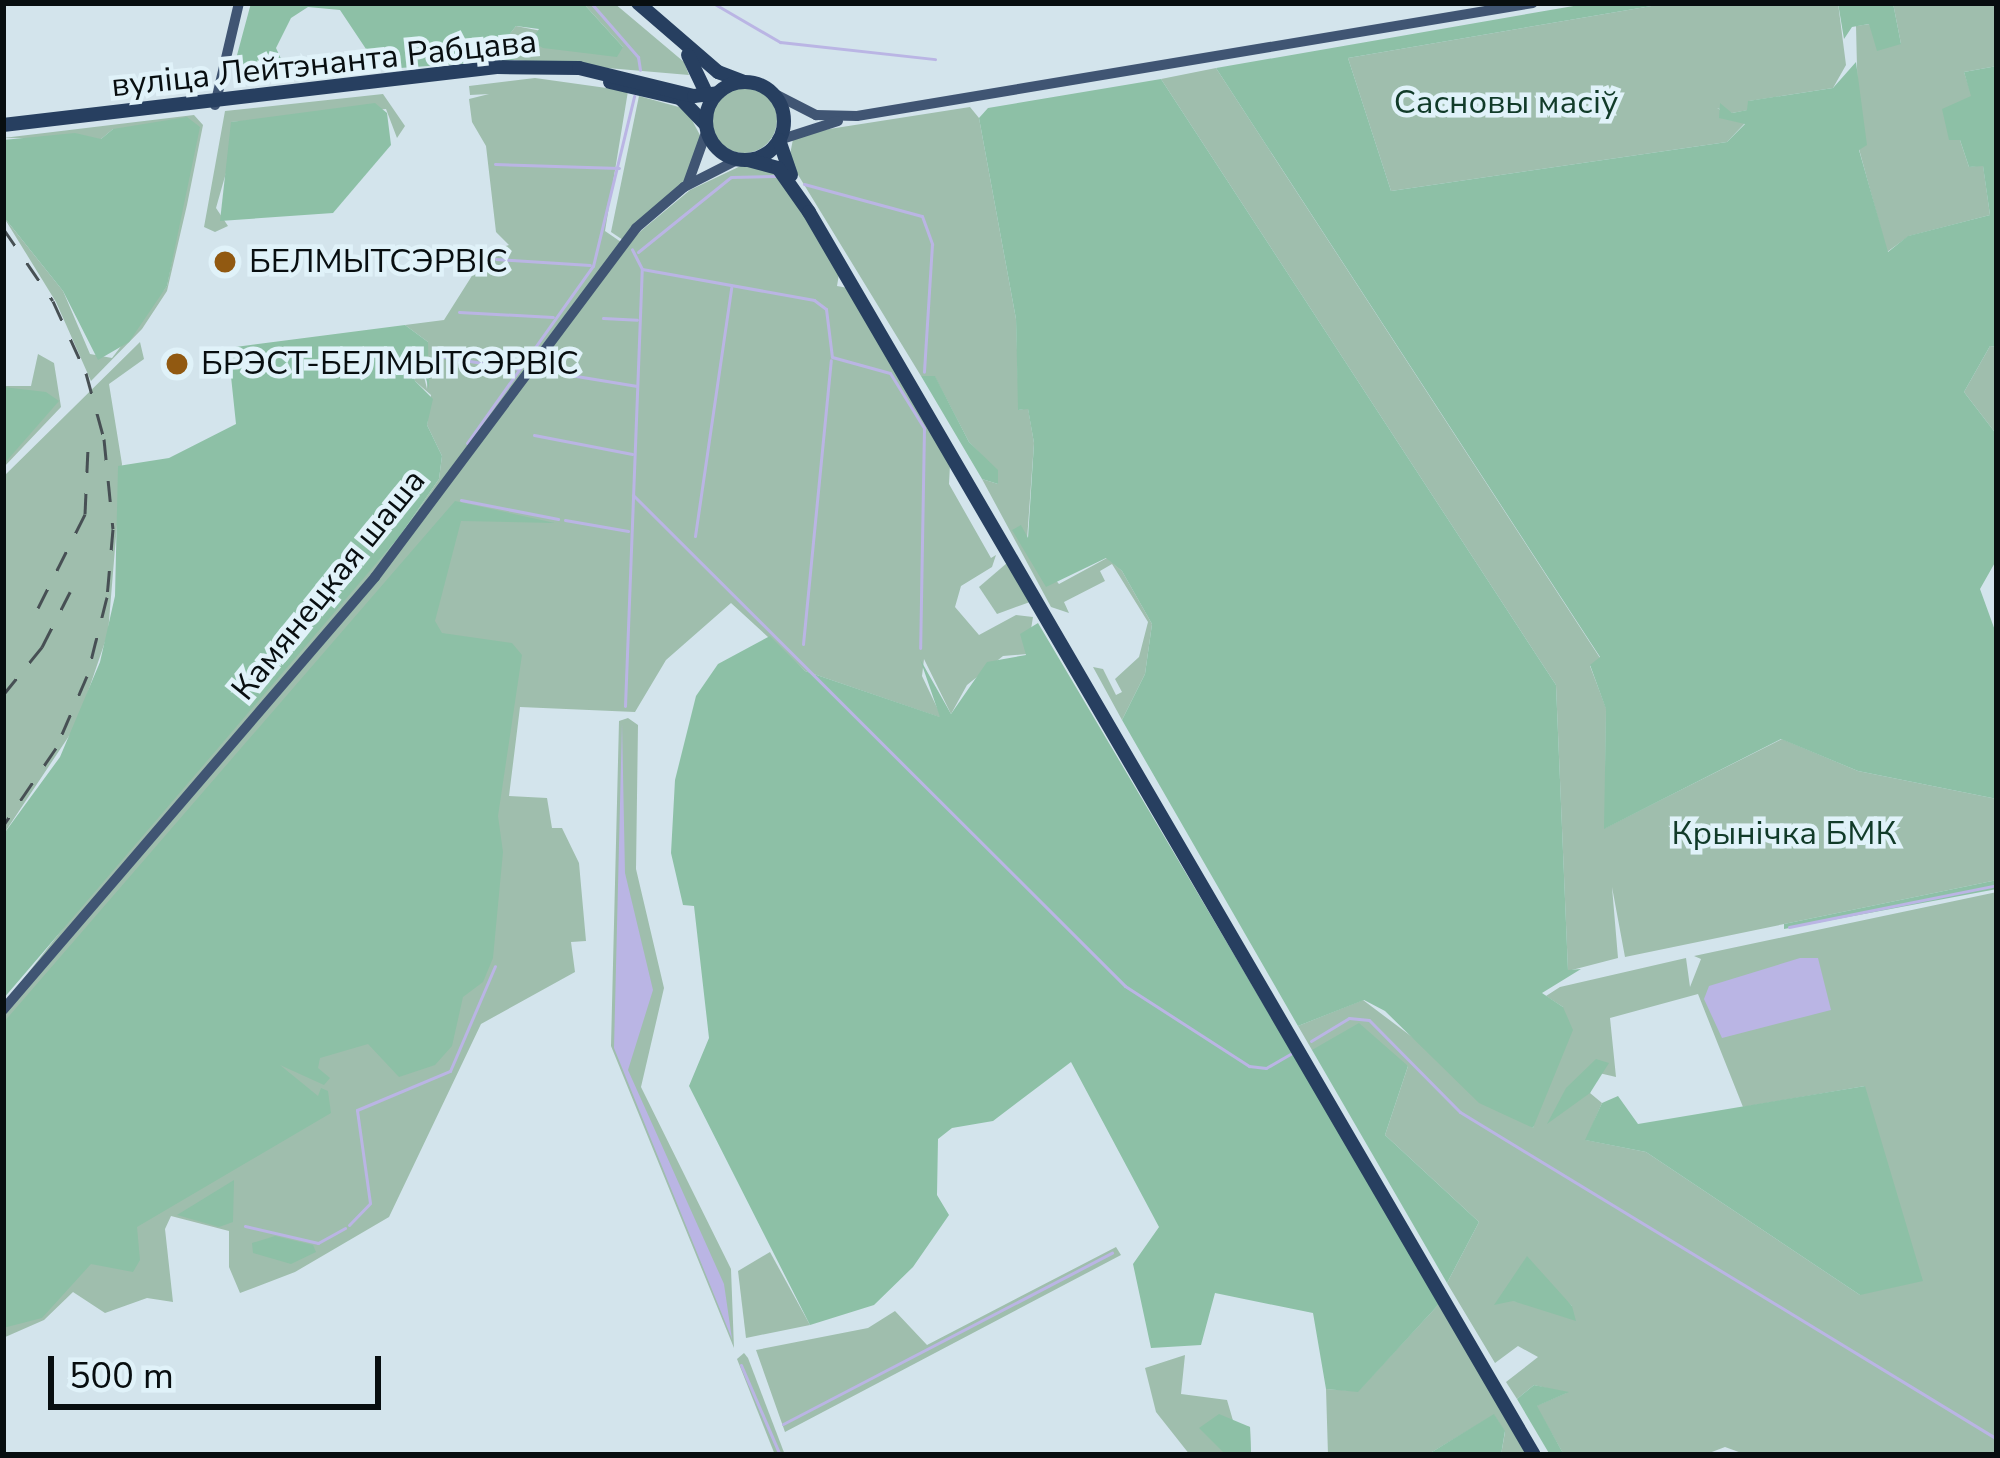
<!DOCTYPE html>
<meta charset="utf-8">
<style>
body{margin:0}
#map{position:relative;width:2000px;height:1458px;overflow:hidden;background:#d3e4ec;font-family:"Nunito Sans",sans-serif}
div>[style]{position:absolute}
.green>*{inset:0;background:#9fbead}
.round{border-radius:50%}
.forest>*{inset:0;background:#8dc0a6}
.water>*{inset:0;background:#bab5e4}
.stream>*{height:3px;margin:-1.5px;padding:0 1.5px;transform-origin:1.5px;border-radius:1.5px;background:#bab5e4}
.major>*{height:10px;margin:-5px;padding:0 5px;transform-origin:5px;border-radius:5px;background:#405573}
.highway>*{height:14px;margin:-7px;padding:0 7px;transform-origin:7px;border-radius:7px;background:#273f60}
.highway>.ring{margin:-7px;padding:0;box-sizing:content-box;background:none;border:14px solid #273f60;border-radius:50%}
.rail>*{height:3px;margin-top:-1.5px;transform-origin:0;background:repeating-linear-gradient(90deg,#475054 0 21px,transparent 0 42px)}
.dots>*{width:33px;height:33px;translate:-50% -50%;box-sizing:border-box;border:6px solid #e0f2f9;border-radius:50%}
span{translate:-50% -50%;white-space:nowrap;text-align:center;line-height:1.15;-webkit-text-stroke:9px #e0f2f9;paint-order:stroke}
.street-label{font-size:33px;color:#080e10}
.park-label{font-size:33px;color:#113b29}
.poi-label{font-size:33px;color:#080e10}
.left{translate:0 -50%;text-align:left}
.frame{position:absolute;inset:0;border:6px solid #080e10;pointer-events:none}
.scale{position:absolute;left:48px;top:1356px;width:333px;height:54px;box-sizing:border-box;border:6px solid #080e10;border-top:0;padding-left:15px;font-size:36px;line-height:42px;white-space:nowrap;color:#080e10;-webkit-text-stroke:9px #e0f2f9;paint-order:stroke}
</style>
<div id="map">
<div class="green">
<i style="clip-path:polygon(583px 3px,614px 3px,684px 62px,689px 75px,514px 60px,513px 49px,500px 46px,516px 26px,623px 47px)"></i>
<i style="clip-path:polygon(1669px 3px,1838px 3px,1846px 65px,1833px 88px,1749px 101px,1748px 110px,1732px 113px,1717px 108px,1745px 123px,1727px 142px,1391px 191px,1348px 58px)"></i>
<i style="clip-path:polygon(1893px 3px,1997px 3px,1997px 66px,1964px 72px,1972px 96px,1960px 140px,1969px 167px,1983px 165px,1990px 215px,1909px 236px,1887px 252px,1859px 149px,1856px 26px,1870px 24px,1901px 44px)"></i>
<i style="clip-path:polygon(1216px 68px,1600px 658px,1590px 666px,1606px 708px,1605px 828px,1782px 739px,1858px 771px,1997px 799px,1997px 880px,1625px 957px,1612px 887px,1618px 958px,1568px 971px,1556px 685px,1161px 79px)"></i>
<i style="clip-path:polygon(535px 78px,628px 91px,605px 231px,621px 242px,386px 558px,3px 1005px,126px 848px,399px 537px,439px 479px,442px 456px,427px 425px,431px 395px,415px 381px,410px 351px,417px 347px,427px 389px,428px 342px,405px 325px,444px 320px,487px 252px,509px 245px,496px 232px,486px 146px,472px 122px,469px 99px,489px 94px,470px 95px,469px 86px)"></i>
<i class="round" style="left:711px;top:87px;width:66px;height:66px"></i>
<i style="clip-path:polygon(383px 94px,405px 126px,397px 138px,386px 109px,231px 122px,233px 148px,216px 208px,228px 226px,215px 232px,204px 227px,225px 111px)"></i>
<i style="clip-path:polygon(639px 96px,686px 109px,701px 137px,691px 175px,623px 240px,611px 232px)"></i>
<i style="clip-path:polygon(970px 107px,979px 118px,1016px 319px,1019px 410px,1028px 408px,1034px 443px,1027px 540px,1021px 526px,1013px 531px,1059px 584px,1107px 558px,1122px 571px,1152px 624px,1145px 674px,1122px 720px,1093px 667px,1103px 669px,1116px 695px,1122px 692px,1115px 679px,1139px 657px,1148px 622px,1112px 564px,1100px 571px,1105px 581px,1064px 602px,1069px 613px,1051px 607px,982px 479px,998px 484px,994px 468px,969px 442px,935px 377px,921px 376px,789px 160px,793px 139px,810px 132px)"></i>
<i style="clip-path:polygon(194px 115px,203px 125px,187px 205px,167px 291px,142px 329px,91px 381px,56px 302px,3px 216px,63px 291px,90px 354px,112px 358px,167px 286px,195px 133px,113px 129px,101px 139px,3px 138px)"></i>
<i style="clip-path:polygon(749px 162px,781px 174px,839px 274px,837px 286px,848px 288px,950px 465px,949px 484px,991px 558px,996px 555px,992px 567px,961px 586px,955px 607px,979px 635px,1016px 615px,1033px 617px,1027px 654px,1003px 656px,967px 685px,951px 714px,924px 659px,922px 676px,942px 718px,805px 671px,731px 603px,666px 660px,635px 712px,520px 707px,509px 796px,547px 798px,552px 828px,562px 828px,579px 863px,586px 941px,571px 942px,575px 972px,481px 1024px,389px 1217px,295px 1272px,240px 1293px,229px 1267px,229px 1231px,171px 1216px,165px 1229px,173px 1302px,147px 1298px,105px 1313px,73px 1292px,44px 1320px,3px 1338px,3px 1015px,379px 577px,636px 235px,690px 190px)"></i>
<i style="clip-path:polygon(140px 342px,144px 359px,109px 384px,122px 464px,108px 633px,77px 724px,3px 835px,3px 477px)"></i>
<i style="clip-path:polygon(1990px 346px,1997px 347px,1997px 435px,1964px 392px)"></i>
<i style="clip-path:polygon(38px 354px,54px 363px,61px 407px,3px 468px,3px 386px,31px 386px)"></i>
<i style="clip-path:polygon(1007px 563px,1030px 602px,997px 614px,979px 587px)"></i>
<i style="clip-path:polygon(628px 718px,638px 725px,636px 869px,664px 988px,641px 1087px,731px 1269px,734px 1348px,611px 1046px,619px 721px)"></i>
<i style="clip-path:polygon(evenodd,1997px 892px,1997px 1455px,1747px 1455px,1725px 1447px,1704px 1455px,1564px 1455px,1536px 1406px,1566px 1393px,1534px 1385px,1517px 1399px,1506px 1382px,1538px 1357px,1518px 1346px,1495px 1363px,1447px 1283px,1479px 1222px,1385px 1135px,1408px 1066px,1312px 1050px,1298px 1026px,1363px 1000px,1533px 1128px,1563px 1007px,1546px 996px,1560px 987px,1686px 958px,1690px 987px,1701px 959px,1694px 956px,1997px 892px,1698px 994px,1743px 1107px,1865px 1086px,1860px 1295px,1646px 1152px,1586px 1140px,1602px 1103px,1590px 1093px,1599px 1073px,1616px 1077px,1610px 1018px,1698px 994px,1997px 892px,1527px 1257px,1548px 1285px,1572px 1306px,1513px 1301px,1506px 1292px,1527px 1257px)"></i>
<i style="clip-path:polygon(1116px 1247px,1121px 1255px,785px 1432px,756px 1350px,868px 1328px,895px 1311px,927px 1345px)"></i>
<i style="clip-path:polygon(770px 1252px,810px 1325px,746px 1338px,738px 1271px)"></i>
<i style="clip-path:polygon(1440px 1303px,1527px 1455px,1501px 1455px,1505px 1432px,1494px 1415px,1427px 1455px,1328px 1455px,1326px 1389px,1358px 1391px)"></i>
<i style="clip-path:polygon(744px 1353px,748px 1358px,785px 1455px,775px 1455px,737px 1359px)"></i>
<i style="clip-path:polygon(1185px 1355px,1181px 1394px,1227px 1400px,1234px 1424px,1250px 1427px,1251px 1455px,1190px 1455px,1156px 1412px,1145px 1368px)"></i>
</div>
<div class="forest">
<i style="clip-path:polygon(251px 3px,583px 3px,623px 47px,617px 57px,543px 48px,531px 41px,539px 29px,516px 26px,501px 45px,513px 48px,514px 60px,400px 68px,393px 52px,376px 64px,340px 10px,308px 7px,291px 18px,276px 48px,282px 61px,275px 75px,243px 83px,233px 70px)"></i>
<i style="clip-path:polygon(1591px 3px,1669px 3px,1348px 58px,1391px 191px,1727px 142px,1745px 124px,1719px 118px,1720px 103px,1732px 113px,1747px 110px,1748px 101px,1833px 88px,1856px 62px,1867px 145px,1859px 150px,1888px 252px,1908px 236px,1990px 215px,1983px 166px,1969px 167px,1960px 140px,1949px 140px,1942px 109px,1971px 96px,1964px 72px,1997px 66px,1997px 347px,1990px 346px,1964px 392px,1997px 435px,1997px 559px,1980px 589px,1997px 636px,1997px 799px,1858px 771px,1781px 739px,1604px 829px,1606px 709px,1590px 665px,1600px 657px,1216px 68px)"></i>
<i style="clip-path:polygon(1838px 3px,1893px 3px,1901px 44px,1877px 51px,1869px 24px,1852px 27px,1844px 39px)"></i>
<i style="clip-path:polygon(1161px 79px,1556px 685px,1568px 970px,1581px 969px,1542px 993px,1563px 1007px,1573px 1030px,1533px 1128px,1479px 1103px,1385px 1011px,1364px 1000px,1298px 1026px,1122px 720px,1145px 674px,1152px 624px,1122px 571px,1106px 558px,1046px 587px,1012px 530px,1021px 525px,1028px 538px,1034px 443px,1028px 409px,1018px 410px,1016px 319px,979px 118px,988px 108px)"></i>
<i style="clip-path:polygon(375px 103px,387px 113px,391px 145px,333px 213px,220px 221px,231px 122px)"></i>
<i style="clip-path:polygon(187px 117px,200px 127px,167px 286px,129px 342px,98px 360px,63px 291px,3px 216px,3px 140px,75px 133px,101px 139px,113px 129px)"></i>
<i style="clip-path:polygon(405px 325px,428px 342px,429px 389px,417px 347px,410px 350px,415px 381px,433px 399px,427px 425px,442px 456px,439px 479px,399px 537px,3px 999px,3px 835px,60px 757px,100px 662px,115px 596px,118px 466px,169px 458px,236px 424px,228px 348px)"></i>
<i style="clip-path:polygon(921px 376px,935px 376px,969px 442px,998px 470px,998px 484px,982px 479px)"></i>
<i style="clip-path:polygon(3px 387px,46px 392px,59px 401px,3px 465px)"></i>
<i style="clip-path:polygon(455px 501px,555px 523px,461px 521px,435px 621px,442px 633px,512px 643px,522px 655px,498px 816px,503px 852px,493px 958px,483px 982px,463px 997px,452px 1046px,435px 1065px,399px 1077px,368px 1044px,320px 1058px,318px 1068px,330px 1078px,324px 1085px,280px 1065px,318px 1096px,321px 1088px,328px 1091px,331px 1113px,137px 1227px,140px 1260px,133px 1272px,91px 1264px,42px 1318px,3px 1328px,3px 1023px)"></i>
<i style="clip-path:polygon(1038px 623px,1440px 1303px,1358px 1392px,1326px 1389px,1313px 1313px,1215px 1293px,1201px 1345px,1151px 1348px,1133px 1264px,1159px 1227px,1071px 1062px,993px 1121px,952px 1128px,938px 1139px,937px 1195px,949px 1215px,913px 1267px,874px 1305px,810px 1325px,689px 1086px,709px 1038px,694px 906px,683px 905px,671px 853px,675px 780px,696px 696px,718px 664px,770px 636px,805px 671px,940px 717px,920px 659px,951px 714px,987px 662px,1026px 655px,1020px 634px)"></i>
<i style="clip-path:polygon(1997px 880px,1997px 889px,1784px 929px,1784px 924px)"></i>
<i style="clip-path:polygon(1359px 1023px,1408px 1066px,1385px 1135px,1479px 1222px,1447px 1283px,1312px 1050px)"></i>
<i style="clip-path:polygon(1596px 1059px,1609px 1063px,1590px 1093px,1547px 1124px,1566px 1088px)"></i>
<i style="clip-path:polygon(1865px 1086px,1923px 1281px,1860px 1295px,1646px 1152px,1585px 1140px,1602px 1103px,1618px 1096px,1638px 1124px)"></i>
<i style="clip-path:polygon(234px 1180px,233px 1222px,219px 1227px,177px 1215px)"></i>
<i style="clip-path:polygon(275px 1236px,313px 1245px,316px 1252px,291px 1264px,253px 1253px,252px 1243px)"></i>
<i style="clip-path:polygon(1527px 1256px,1572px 1306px,1576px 1321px,1513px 1301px,1494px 1305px)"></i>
<i style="clip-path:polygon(1534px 1385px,1569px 1392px,1537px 1406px,1564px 1455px,1550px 1455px,1517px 1399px)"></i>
<i style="clip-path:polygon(1219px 1414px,1250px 1427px,1251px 1455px,1226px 1455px,1199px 1428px)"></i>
<i style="clip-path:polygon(1494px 1414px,1505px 1431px,1501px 1455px,1427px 1455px)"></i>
</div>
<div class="water">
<i style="clip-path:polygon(622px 723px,625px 873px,653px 990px,628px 1070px,724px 1284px,732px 1339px,614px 1048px)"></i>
<i style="clip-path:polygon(1800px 958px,1818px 958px,1831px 1010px,1722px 1038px,1704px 999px,1709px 986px)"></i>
</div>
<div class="stream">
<i style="left:591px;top:3px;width:72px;rotate:49deg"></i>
<i style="left:638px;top:57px;width:13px;rotate:81deg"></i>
<i style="left:713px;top:3px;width:78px;rotate:30.2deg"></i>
<i style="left:780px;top:42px;width:156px;rotate:6.3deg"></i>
<i style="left:495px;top:164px;width:124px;rotate:1.8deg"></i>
<i style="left:804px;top:184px;width:122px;rotate:15.2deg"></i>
<i style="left:922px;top:216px;width:30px;rotate:70deg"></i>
<i style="left:932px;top:244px;width:128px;rotate:93.6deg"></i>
<i style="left:638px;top:252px;width:119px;rotate:-38.9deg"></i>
<i style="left:731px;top:177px;width:44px;rotate:-1.3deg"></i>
<i style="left:496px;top:259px;width:94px;rotate:3.7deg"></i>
<i style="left:642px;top:269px;width:175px;rotate:10.2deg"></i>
<i style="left:814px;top:300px;width:15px;rotate:37deg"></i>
<i style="left:826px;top:309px;width:48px;rotate:82.9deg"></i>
<i style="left:832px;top:357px;width:60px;rotate:15.4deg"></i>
<i style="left:890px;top:373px;width:65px;rotate:58.3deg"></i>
<i style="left:924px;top:428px;width:220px;rotate:91deg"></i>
<i style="left:459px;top:312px;width:94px;rotate:3deg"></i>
<i style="left:603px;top:318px;width:34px;rotate:3deg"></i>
<i style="left:439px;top:356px;width:81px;rotate:9.2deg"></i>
<i style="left:564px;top:374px;width:74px;rotate:9.3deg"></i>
<i style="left:534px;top:435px;width:100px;rotate:11deg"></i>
<i style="left:467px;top:443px;width:217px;rotate:-54.6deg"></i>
<i style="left:593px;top:266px;width:175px;rotate:-76.4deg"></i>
<i style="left:633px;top:495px;width:695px;rotate:44.94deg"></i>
<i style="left:1125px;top:986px;width:148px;rotate:32.8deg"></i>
<i style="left:1249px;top:1066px;width:17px;rotate:7deg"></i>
<i style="left:1266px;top:1068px;width:28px;rotate:-30deg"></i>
<i style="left:461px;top:500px;width:99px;rotate:11.1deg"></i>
<i style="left:565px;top:520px;width:64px;rotate:9.9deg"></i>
<i style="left:695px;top:536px;width:251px;rotate:-81.7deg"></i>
<i style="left:803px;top:644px;width:285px;rotate:-84.4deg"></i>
<i style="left:625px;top:706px;width:437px;rotate:-87.8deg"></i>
<i style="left:642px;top:269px;width:22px;rotate:-117deg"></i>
<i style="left:1789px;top:927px;width:212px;rotate:-11.4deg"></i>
<i style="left:1311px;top:1041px;width:44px;rotate:-31.2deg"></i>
<i style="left:1349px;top:1018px;width:20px;rotate:6deg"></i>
<i style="left:1369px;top:1020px;width:129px;rotate:45.3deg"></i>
<i style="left:1460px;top:1112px;width:629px;rotate:31.34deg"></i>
<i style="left:349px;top:1225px;width:30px;rotate:-46deg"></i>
<i style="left:370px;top:1203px;width:94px;rotate:-98deg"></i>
<i style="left:357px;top:1110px;width:101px;rotate:-22.8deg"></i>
<i style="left:450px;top:1071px;width:114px;rotate:-66.8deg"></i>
<i style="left:245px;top:1226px;width:75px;rotate:13.1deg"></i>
<i style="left:318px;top:1243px;width:31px;rotate:-29deg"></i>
<i style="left:741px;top:1365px;width:98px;rotate:66.6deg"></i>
<i style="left:783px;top:1424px;width:371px;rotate:-27.5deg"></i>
</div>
<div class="major">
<i style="left:771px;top:92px;width:51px;rotate:27.1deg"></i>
<i style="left:816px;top:115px;width:41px;rotate:1.4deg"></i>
<i style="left:857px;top:116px;width:685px;rotate:-9.49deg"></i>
<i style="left:215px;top:105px;width:105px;rotate:-76.8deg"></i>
<i style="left:779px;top:140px;width:62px;rotate:-17.9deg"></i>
<i style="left:688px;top:183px;width:56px;rotate:-70.3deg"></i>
<i style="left:3px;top:1010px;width:571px;rotate:-49.33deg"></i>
<i style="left:375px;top:577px;width:436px;rotate:-53.2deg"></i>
<i style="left:636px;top:228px;width:63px;rotate:-40.5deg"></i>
<i style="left:684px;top:187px;width:62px;rotate:-27deg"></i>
</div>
<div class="highway">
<i style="left:638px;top:3px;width:106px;rotate:40.8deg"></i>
<i style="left:718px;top:72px;width:26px;rotate:21deg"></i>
<i style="left:688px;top:55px;width:49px;rotate:64.5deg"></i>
<i style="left:610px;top:82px;width:72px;rotate:12.9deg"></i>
<i style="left:680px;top:98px;width:37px;rotate:46deg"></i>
<i class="ring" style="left:706px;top:82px;width:64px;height:64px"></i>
<i style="left:3px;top:125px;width:497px;rotate:-6.7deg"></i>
<i style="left:497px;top:67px;width:82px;rotate:0.7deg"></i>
<i style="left:579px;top:68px;width:118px;rotate:13.7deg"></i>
<i style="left:694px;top:96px;width:24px;rotate:-7deg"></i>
<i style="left:779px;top:140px;width:37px;rotate:71deg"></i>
<i style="left:748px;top:160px;width:31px;rotate:15deg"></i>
<i style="left:778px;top:168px;width:54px;rotate:54.8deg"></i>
<i style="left:809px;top:212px;width:1439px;rotate:59.75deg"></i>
</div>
<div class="rail">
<i style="left:3px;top:228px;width:88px;rotate:55.6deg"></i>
<i style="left:53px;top:301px;width:79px;rotate:65.4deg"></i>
<i style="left:86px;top:373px;width:68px;rotate:74.7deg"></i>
<i style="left:104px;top:439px;width:90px;rotate:84.3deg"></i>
<i style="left:113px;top:529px;width:68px;rotate:95deg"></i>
<i style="left:107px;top:597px;width:81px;rotate:104.2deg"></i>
<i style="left:87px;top:676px;width:78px;rotate:113.3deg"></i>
<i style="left:56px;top:748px;width:94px;rotate:124.2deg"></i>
<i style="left:38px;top:608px;width:105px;rotate:-63.4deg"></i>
<i style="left:85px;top:514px;width:66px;rotate:-87.4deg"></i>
<i style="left:3px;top:695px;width:62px;rotate:-50.9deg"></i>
<i style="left:42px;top:647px;width:62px;rotate:-63deg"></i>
</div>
<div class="dots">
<i style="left:225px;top:262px;background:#915911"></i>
<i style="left:177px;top:364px;background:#915911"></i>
</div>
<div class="street-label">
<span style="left:324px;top:64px;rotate:-6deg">вуліца Лейтэнанта Рабцава</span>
<span style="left:329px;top:585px;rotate:-51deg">Камянецкая шаша</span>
</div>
<div class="park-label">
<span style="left:1506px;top:103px">Сасновы масіў</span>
<span style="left:1784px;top:834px">Крынічка БМК</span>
</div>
<div class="poi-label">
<span class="left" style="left:249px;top:262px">БЕЛМЫТСЭРВІС</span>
<span class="left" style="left:201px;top:364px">БРЭСТ-БЕЛМЫТСЭРВІС</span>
</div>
<div class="frame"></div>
<div class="scale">500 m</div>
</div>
